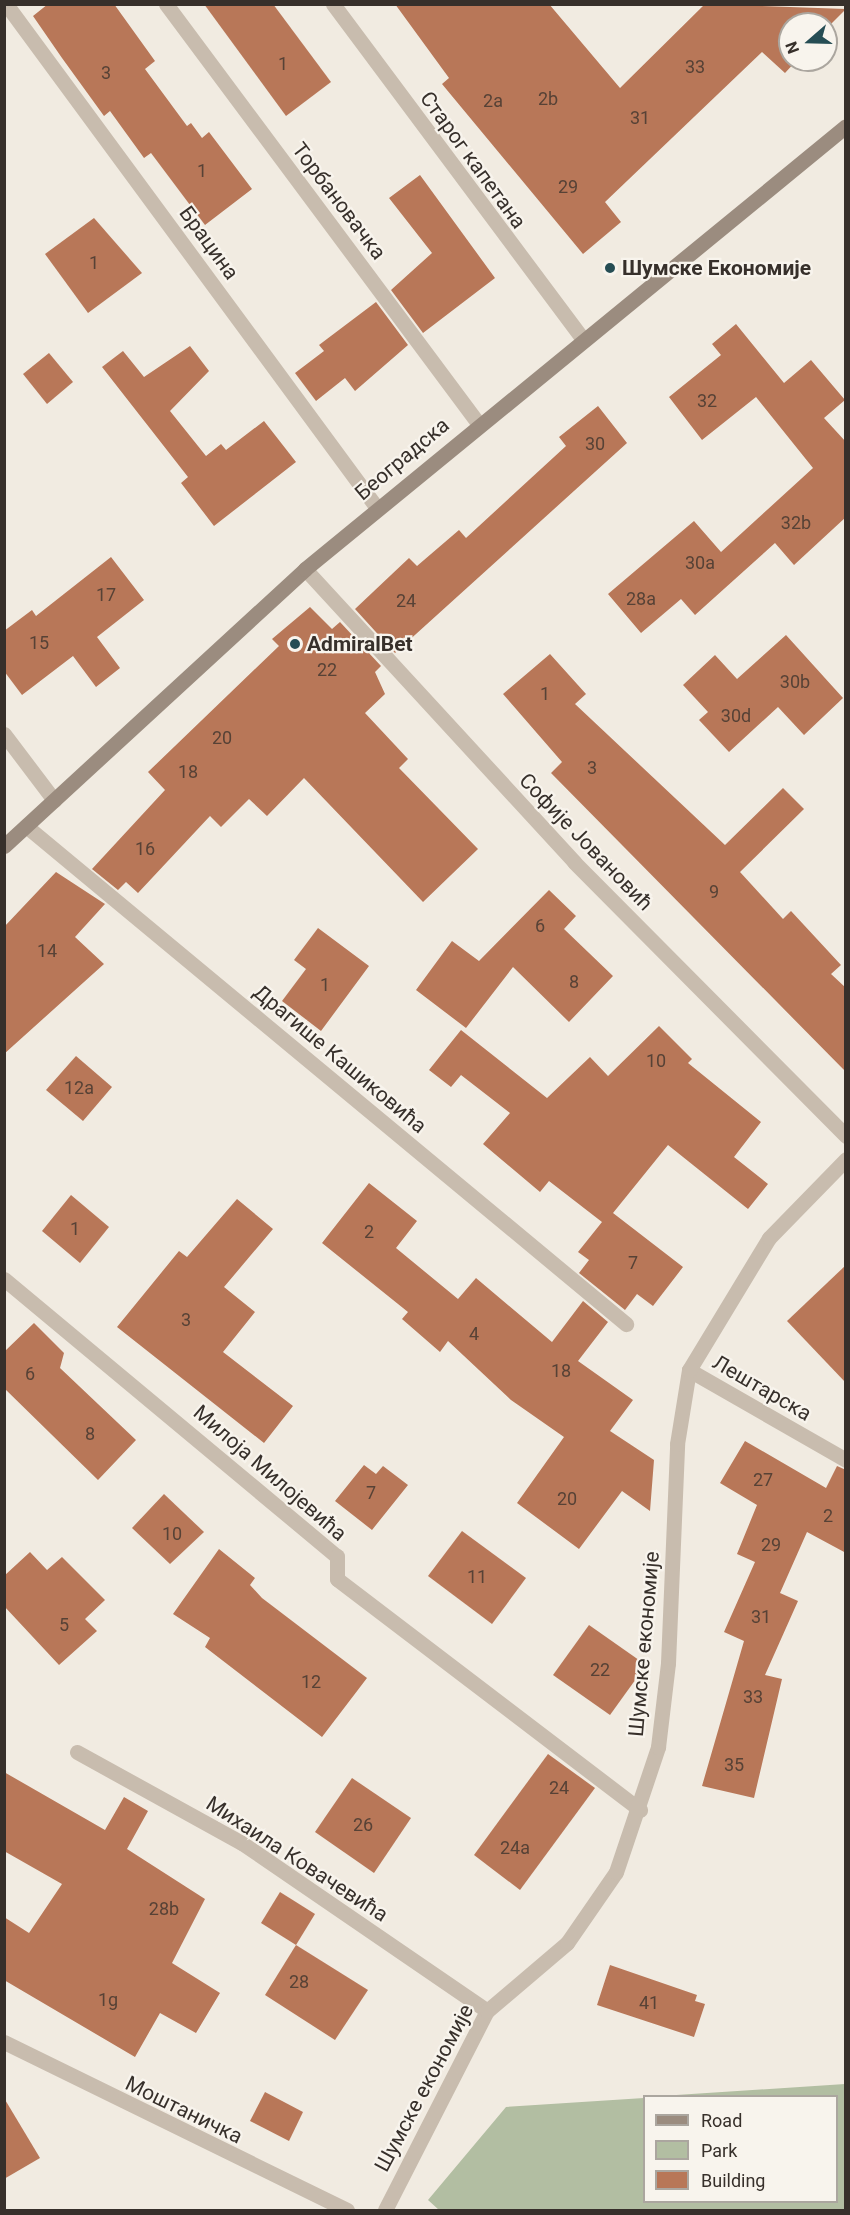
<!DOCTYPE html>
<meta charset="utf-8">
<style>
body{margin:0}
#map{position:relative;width:850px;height:2215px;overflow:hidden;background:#f1ebe1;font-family:Roboto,sans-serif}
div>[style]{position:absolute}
.green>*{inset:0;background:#b2bea2}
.building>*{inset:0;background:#b87758}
.minor>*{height:15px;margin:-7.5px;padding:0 7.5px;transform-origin:7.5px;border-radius:7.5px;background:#c8bcae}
.tertiary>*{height:15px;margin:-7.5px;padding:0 7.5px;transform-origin:7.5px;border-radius:7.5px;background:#c8bcae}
.secondary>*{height:15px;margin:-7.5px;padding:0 7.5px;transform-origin:7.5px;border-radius:7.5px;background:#9b8c7f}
.dots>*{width:16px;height:16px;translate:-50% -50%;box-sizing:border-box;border:3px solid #f8f4ed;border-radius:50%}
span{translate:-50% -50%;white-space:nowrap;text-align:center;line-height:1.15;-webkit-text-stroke:4.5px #f8f4ed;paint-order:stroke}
.number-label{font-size:18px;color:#574236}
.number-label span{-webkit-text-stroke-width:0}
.street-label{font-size:21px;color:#37302b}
.poi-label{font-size:21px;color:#37302b;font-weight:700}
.left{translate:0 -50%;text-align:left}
.frame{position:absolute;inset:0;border:6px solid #37302b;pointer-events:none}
.legend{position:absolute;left:643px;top:2095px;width:195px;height:108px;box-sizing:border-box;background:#f8f4ed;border:2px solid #aba69f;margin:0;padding:8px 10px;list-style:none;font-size:18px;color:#37302b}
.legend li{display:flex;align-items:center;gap:12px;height:30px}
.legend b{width:30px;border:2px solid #aba69f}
.north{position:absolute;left:778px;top:12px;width:60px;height:60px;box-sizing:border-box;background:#f8f4ed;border:2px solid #aba69f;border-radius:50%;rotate:250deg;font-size:16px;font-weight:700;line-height:24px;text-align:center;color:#37302b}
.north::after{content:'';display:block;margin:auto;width:21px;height:27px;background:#264d54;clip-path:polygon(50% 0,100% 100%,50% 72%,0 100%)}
</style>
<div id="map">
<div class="green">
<i style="clip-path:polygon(845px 2084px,845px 2210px,439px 2210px,428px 2200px,506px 2107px,644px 2098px,644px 2202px,836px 2202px,836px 2096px,661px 2096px)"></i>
</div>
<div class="building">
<i style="clip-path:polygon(48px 4px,114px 4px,155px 61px,145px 69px,187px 126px,191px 123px,202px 138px,209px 132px,252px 189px,205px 225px,151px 153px,144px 158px,110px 111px,104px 116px,62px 58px,33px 16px)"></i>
<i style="clip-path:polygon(204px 4px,273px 4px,331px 82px,286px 116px)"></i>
<i style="clip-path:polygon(395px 4px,549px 4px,620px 88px,705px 4px,846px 9px,826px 29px,826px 24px,790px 24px,790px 60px,797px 60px,785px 73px,762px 52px,605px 202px,621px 222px,583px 254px,442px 84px,449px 78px)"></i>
<i style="clip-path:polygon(420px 175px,495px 278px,423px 333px,391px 290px,432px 253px,389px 198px)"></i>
<i style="clip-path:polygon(94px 218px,142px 273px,88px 313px,45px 254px)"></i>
<i style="clip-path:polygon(376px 302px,408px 345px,355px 391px,345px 378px,316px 401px,295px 373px,324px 351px,319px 345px)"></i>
<i style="clip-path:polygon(736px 324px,784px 383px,811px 360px,845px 400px,824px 418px,846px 442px,846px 517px,794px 565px,775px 543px,695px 615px,681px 599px,641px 633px,608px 594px,694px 521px,721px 552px,813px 468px,756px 397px,702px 440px,669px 397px,721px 355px,712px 344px)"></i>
<i style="clip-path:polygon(190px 346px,209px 371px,170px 411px,206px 456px,221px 444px,226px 450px,264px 421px,296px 462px,214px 526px,181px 483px,188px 477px,102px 367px,123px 351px,144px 377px)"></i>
<i style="clip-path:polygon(49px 353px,73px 382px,47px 404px,23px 374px)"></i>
<i style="clip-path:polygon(598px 406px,627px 443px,395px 653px,355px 609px,409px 558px,417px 566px,459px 530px,466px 538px,566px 446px,559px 437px)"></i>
<i style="clip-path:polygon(111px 557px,144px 600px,97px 637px,120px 668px,96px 687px,73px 656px,22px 695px,4px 671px,4px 631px,32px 610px,36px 616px)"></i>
<i style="clip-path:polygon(310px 607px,332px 629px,340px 622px,381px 666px,375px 672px,385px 694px,365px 713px,408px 759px,399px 768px,478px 849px,423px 902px,304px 778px,267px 816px,249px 799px,221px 827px,210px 816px,138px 893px,126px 882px,118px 890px,92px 869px,165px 790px,148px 772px,279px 646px,272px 639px)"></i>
<i style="clip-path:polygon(786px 635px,843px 698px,804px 735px,778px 707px,729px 752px,699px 720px,708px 712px,683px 685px,715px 655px,737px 679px)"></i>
<i style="clip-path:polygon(550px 654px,586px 694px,575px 704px,725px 845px,783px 788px,804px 809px,740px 872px,783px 919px,791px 911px,841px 965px,831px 974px,846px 988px,846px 1072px,551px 773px,562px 762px,503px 694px)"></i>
<i style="clip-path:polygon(56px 872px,105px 904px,75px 937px,104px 964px,4px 1054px,4px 927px)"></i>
<i style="clip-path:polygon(549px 890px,576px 916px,564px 929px,613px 976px,569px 1022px,513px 967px,466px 1028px,416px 990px,452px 941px,479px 961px)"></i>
<i style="clip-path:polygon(318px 928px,369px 966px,321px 1031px,282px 1001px,306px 969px,294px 960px)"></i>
<i style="clip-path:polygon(659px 1026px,692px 1059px,688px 1063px,761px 1122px,734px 1157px,768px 1184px,748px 1209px,668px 1145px,613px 1213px,683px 1267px,653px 1306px,637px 1294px,625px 1310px,579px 1273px,589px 1260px,578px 1252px,602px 1222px,549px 1181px,540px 1192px,483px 1144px,510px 1113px,461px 1075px,451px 1087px,429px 1070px,461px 1030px,547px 1098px,590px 1057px,608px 1076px)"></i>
<i style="clip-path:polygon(76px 1056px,112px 1087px,83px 1121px,46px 1090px)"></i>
<i style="clip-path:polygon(369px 1183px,417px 1221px,396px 1248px,458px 1299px,476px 1278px,552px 1342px,583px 1301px,608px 1322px,578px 1361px,633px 1400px,610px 1431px,654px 1460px,650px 1511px,622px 1491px,579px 1549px,517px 1503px,564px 1437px,511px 1400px,448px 1341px,440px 1352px,402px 1319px,408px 1312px,322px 1243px)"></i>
<i style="clip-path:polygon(71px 1195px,109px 1227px,80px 1263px,42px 1231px)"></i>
<i style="clip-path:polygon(237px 1199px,273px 1229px,224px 1287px,255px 1312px,223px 1352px,293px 1406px,264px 1443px,117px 1327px,179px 1251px,187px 1257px)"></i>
<i style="clip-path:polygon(846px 1265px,846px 1383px,787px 1321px)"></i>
<i style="clip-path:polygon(34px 1323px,64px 1353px,60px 1368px,136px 1440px,98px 1480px,4px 1388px,4px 1352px)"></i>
<i style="clip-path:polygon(745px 1441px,826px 1488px,837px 1466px,846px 1470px,846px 1553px,807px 1532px,780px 1593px,798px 1601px,765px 1675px,782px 1679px,754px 1798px,702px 1786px,744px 1641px,724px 1632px,755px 1562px,737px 1554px,757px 1505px,720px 1483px)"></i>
<i style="clip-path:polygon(364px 1465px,376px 1474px,383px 1466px,408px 1485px,372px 1530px,335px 1501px)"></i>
<i style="clip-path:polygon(164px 1494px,204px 1532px,170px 1564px,132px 1528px)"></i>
<i style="clip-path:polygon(462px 1531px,526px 1578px,492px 1624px,428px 1576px)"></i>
<i style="clip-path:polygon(219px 1549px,255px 1578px,250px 1585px,262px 1598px,367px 1678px,322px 1737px,205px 1647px,210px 1638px,173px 1614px)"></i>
<i style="clip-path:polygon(30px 1552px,47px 1570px,62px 1557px,105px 1600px,85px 1619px,97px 1631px,59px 1665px,4px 1606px,4px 1576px)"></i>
<i style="clip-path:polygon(589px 1625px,646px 1665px,610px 1715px,553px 1675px)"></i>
<i style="clip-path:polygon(548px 1754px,595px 1788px,520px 1890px,474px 1855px)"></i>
<i style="clip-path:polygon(4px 1772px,105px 1830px,124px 1797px,148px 1811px,127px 1849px,205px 1899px,172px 1963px,220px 1993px,196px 2033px,160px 2013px,135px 2057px,4px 1980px,4px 1917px,29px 1933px,62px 1884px,4px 1851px)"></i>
<i style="clip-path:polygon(352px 1778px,411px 1818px,374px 1873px,315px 1832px)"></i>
<i style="clip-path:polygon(280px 1892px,315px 1914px,296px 1945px,261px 1923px)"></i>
<i style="clip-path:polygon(296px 1945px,368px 1990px,335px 2040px,265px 1995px)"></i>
<i style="clip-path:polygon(610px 1965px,697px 1995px,695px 2001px,705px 2004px,694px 2037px,597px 2005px)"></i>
<i style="clip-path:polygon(265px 2092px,303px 2112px,289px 2141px,250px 2121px)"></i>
<i style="clip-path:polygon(4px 2098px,40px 2158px,4px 2179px)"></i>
</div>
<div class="minor">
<i style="left:6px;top:4px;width:626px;rotate:53.64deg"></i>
<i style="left:166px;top:4px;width:522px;rotate:53.33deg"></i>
<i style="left:333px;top:4px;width:417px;rotate:53.3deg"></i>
<i style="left:305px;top:569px;width:398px;rotate:47.4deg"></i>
<i style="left:574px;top:862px;width:386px;rotate:45.2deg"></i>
<i style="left:4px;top:734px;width:83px;rotate:52.9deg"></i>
<i style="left:26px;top:826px;width:780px;rotate:39.69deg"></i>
<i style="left:4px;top:1279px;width:433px;rotate:39.8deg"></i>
<i style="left:337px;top:1556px;width:23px;rotate:90deg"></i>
<i style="left:337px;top:1579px;width:381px;rotate:37.3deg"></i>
<i style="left:689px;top:1370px;width:181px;rotate:29.8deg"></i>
<i style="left:77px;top:1752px;width:188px;rotate:28.9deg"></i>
<i style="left:242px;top:1843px;width:297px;rotate:34.4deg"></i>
<i style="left:4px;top:2042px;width:382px;rotate:26.1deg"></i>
</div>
<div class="tertiary">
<i style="left:385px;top:2210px;width:224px;rotate:-62.9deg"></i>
<i style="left:487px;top:2011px;width:105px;rotate:-40.4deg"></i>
<i style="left:567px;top:1943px;width:86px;rotate:-55.4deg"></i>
<i style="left:616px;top:1872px;width:132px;rotate:-71.4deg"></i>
<i style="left:658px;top:1747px;width:85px;rotate:-83.2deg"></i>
<i style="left:668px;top:1663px;width:219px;rotate:-87.6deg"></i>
<i style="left:677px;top:1444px;width:75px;rotate:-80.8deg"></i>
<i style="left:689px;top:1370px;width:154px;rotate:-58.8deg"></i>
<i style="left:769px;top:1238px;width:110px;rotate:-45.7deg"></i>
</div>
<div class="secondary">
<i style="left:4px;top:846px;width:409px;rotate:-42.6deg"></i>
<i style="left:305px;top:569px;width:699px;rotate:-39.31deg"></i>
</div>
<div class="dots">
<i style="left:610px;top:268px;background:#264d54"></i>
<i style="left:295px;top:644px;background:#264d54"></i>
</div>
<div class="number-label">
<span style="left:283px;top:64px">1</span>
<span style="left:695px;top:67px">33</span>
<span style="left:106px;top:73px">3</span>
<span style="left:548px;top:99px">2b</span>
<span style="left:493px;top:101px">2a</span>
<span style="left:640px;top:118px">31</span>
<span style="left:202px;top:171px">1</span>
<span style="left:568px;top:187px">29</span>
<span style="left:94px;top:263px">1</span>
<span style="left:707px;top:401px">32</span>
<span style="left:595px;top:444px">30</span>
<span style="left:796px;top:523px">32b</span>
<span style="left:700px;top:563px">30a</span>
<span style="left:106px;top:595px">17</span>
<span style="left:641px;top:599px">28a</span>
<span style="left:406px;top:601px">24</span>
<span style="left:39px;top:643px">15</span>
<span style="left:327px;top:670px">22</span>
<span style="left:795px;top:682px">30b</span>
<span style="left:545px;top:694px">1</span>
<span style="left:736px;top:716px">30d</span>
<span style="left:222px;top:738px">20</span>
<span style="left:592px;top:768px">3</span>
<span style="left:188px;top:772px">18</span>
<span style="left:145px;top:849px">16</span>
<span style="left:714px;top:892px">9</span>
<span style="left:540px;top:926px">6</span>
<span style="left:47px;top:951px">14</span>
<span style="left:574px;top:982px">8</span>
<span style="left:325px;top:985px">1</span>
<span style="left:656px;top:1061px">10</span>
<span style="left:79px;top:1088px">12a</span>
<span style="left:75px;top:1229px">1</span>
<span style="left:369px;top:1232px">2</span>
<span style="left:633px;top:1263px">7</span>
<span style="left:186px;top:1320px">3</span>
<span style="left:474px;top:1334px">4</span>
<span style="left:561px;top:1371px">18</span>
<span style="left:30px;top:1374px">6</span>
<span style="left:90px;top:1434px">8</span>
<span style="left:763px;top:1480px">27</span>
<span style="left:371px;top:1493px">7</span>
<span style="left:567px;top:1499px">20</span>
<span style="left:828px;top:1516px">2</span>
<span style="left:172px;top:1534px">10</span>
<span style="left:771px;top:1545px">29</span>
<span style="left:477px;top:1577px">11</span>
<span style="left:761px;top:1617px">31</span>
<span style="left:64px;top:1625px">5</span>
<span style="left:600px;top:1670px">22</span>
<span style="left:311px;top:1682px">12</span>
<span style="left:753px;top:1697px">33</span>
<span style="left:734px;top:1765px">35</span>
<span style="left:559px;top:1788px">24</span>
<span style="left:363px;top:1825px">26</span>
<span style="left:515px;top:1848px">24a</span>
<span style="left:164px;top:1909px">28b</span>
<span style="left:299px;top:1982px">28</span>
<span style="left:108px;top:2000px">1g</span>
<span style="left:649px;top:2003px">41</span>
</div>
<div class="street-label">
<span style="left:473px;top:160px;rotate:54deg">Старог капетана</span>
<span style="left:339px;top:201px;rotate:53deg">Торбановачка</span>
<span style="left:209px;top:243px;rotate:54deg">Брацина</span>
<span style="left:402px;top:459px;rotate:-40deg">Београдска</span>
<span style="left:586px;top:842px;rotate:46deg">Софије Јовановић</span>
<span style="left:340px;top:1059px;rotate:40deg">Драгише Кашиковића</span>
<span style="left:762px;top:1388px;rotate:30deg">Лештарска</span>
<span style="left:270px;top:1473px;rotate:41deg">Милоја Милојевића</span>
<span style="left:644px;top:1644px;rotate:-85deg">Шумске економије</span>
<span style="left:297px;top:1859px;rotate:33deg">Михаила Ковачевића</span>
<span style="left:424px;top:2088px;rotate:-62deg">Шумске економије</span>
<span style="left:184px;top:2110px;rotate:26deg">Моштаничка</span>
</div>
<div class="poi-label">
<span class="left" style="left:622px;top:268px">Шумске Економије</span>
<span class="left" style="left:307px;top:644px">AdmiralBet</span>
</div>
<div class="frame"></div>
<ul class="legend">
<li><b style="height:8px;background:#9b8c7f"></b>Road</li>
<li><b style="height:16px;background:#b2bea2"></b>Park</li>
<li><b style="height:16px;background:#b87758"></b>Building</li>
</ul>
<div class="north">N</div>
</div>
